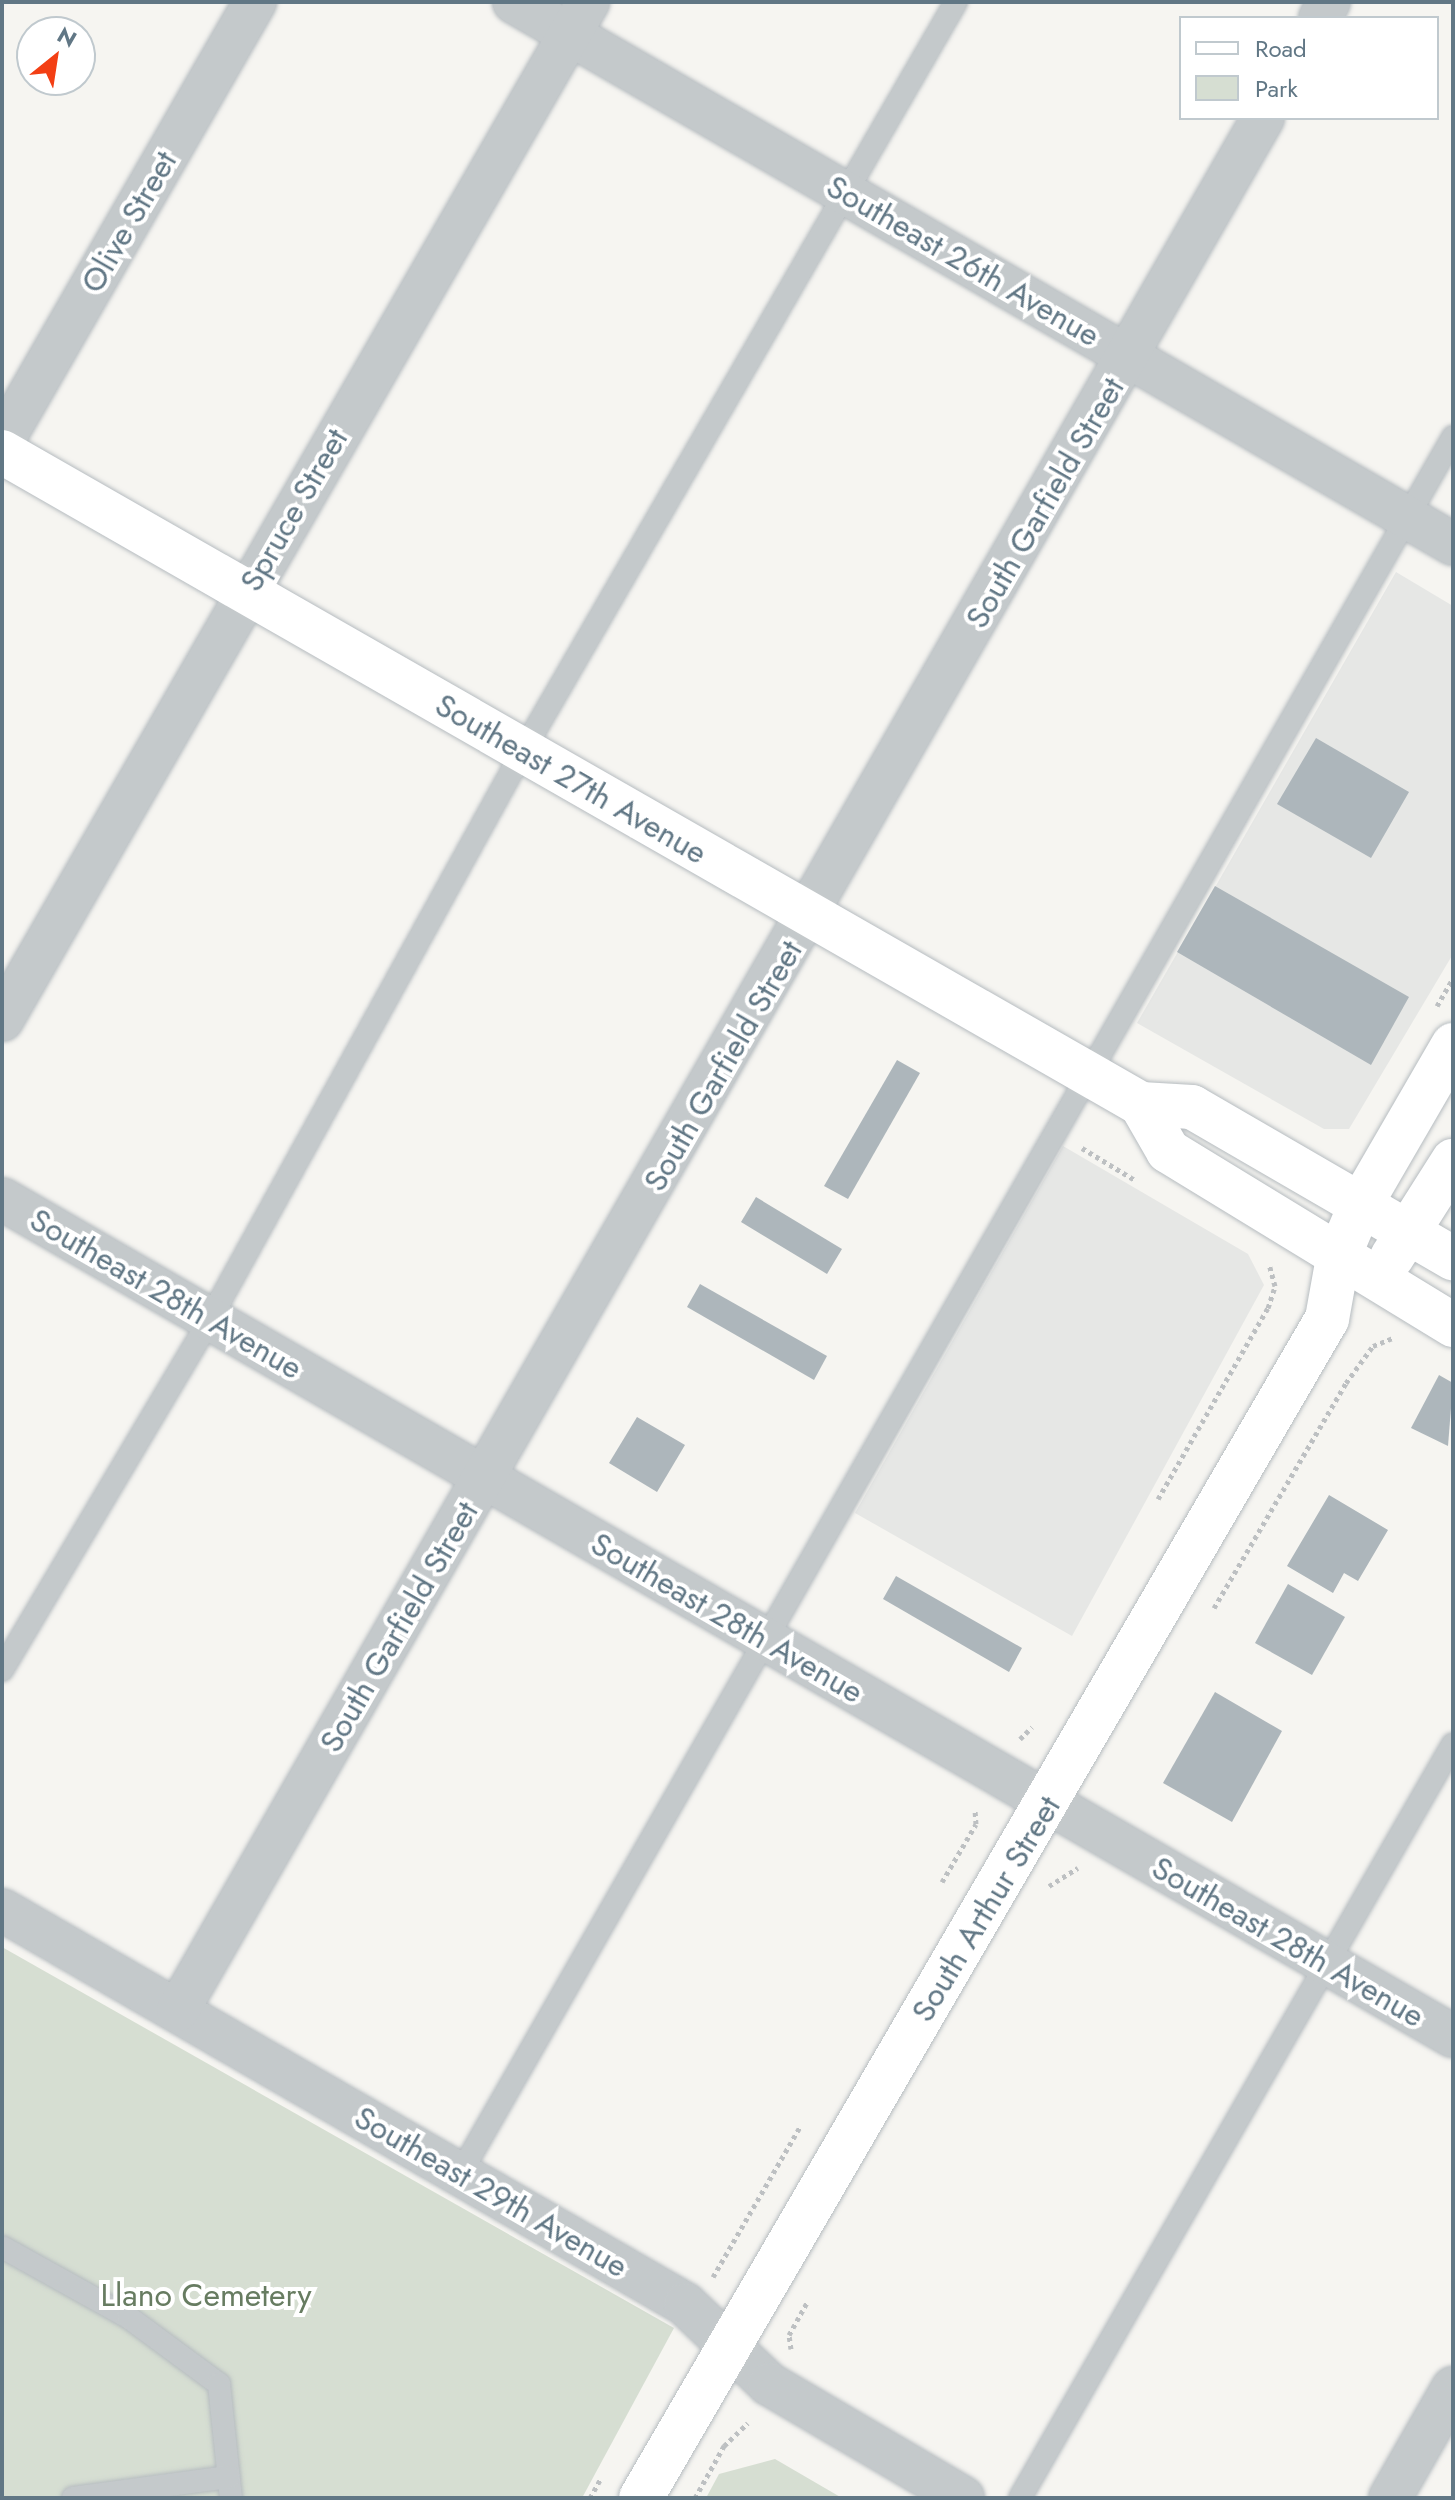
<!DOCTYPE html>
<style>
body{margin:0}
#map{position:relative;width:1455px;height:2500px;overflow:hidden;background:#f6f5f1;font-family:Jost,sans-serif}
div>[style]{position:absolute}
.built>*{inset:0;background:#e6e7e5}
.green>*{inset:0;background:#d6ded2}
.building>*{inset:0;background:#adb6bb}
.path>*{height:5px;margin-top:-2.5px;transform-origin:0;background:repeating-linear-gradient(90deg,#bdc0c2 0 4px,transparent 0 8px)}
.roads{filter:drop-shadow(0 0 2px #b6bcc0) drop-shadow(0 0 2px #b6bcc0)}
.lane>*{height:22px;margin:-11px;padding:0 11px;transform-origin:11px;border-radius:11px;background:#c4c9cb}
.street>*{height:42px;margin:-21px;padding:0 21px;transform-origin:21px;border-radius:21px;background:#c4c9cb}
.secondary>*{height:44px;margin:-22px;padding:0 22px;transform-origin:22px;border-radius:22px;background:#fff}
span{translate:-50% -50%;white-space:nowrap;text-align:center;line-height:1.15;-webkit-text-stroke:8px #fff;paint-order:stroke}
.street-label{font-size:32px;color:#617785}
.park-label{font-size:32px;color:#677c61}
.frame{position:absolute;inset:0;border:4px solid #617785;pointer-events:none}
.legend{position:absolute;left:1179px;top:16px;width:260px;height:104px;box-sizing:border-box;background:#fff;border:2px solid #c0c9ce;margin:0;padding:10px 14px;list-style:none;font-size:24px;color:#617785}
.legend li{display:flex;align-items:center;gap:16px;height:40px}
.legend b{width:40px;border:2px solid #c0c9ce}
.north{position:absolute;left:16px;top:16px;width:80px;height:80px;box-sizing:border-box;background:#fff;border:2px solid #c0c9ce;border-radius:50%;rotate:30deg;font-size:22px;font-weight:700;line-height:32px;text-align:center;color:#617785}
.north::after{content:'';display:block;margin:auto;width:28px;height:36px;background:#f33f14;clip-path:polygon(50% 0,100% 100%,50% 72%,0 100%)}
</style>
<div id="map">
<div class="built">
<i style="clip-path:polygon(1396px 572px,1453px 606px,1453px 954px,1349px 1129px,1324px 1129px,1137px 1023px)"></i>
<i style="clip-path:polygon(1063px 1146px,1248px 1254px,1264px 1285px,1072px 1636px,855px 1513px)"></i>
</div>
<div class="green">
<i style="clip-path:polygon(2px 1947px,674px 2328px,582px 2498px,2px 2498px)"></i>
<i style="clip-path:polygon(775px 2459px,842px 2498px,706px 2498px,719px 2474px)"></i>
</div>
<div class="building">
<i style="clip-path:polygon(1316px 738px,1409px 792px,1371px 858px,1277px 804px)"></i>
<i style="clip-path:polygon(1215px 886px,1409px 997px,1371px 1065px,1177px 952px)"></i>
<i style="clip-path:polygon(897px 1060px,920px 1073px,848px 1199px,824px 1186px)"></i>
<i style="clip-path:polygon(756px 1197px,842px 1249px,827px 1274px,741px 1222px)"></i>
<i style="clip-path:polygon(700px 1284px,827px 1356px,814px 1380px,687px 1307px)"></i>
<i style="clip-path:polygon(1439px 1375px,1453px 1383px,1448px 1446px,1411px 1428px)"></i>
<i style="clip-path:polygon(637px 1417px,685px 1445px,657px 1492px,609px 1463px)"></i>
<i style="clip-path:polygon(1329px 1495px,1388px 1530px,1358px 1581px,1344px 1573px,1333px 1593px,1287px 1566px)"></i>
<i style="clip-path:polygon(896px 1576px,1022px 1648px,1009px 1672px,883px 1599px)"></i>
<i style="clip-path:polygon(1288px 1584px,1345px 1617px,1312px 1675px,1255px 1643px)"></i>
<i style="clip-path:polygon(1215px 1692px,1282px 1731px,1232px 1822px,1163px 1783px)"></i>
</div>
<div class="path">
<i style="left:1437px;top:1006px;width:32px;rotate:-60deg"></i>
<i style="left:1082px;top:1148px;width:62px;rotate:31.1deg"></i>
<i style="left:1158px;top:1499px;width:220px;rotate:-60.1deg"></i>
<i style="left:1268px;top:1308px;width:23px;rotate:-72deg"></i>
<i style="left:1275px;top:1286px;width:23px;rotate:-105deg"></i>
<i style="left:1214px;top:1608px;width:261px;rotate:-59.6deg"></i>
<i style="left:1346px;top:1383px;width:46px;rotate:-53.9deg"></i>
<i style="left:1373px;top:1346px;width:22px;rotate:-22deg"></i>
<i style="left:1020px;top:1739px;width:17px;rotate:-45deg"></i>
<i style="left:942px;top:1882px;width:67px;rotate:-59.6deg"></i>
<i style="left:976px;top:1824px;width:15px;rotate:-94deg"></i>
<i style="left:1049px;top:1886px;width:34px;rotate:-32deg"></i>
<i style="left:713px;top:2277px;width:173px;rotate:-59.9deg"></i>
<i style="left:791px;top:2349px;width:14px;rotate:-98deg"></i>
<i style="left:789px;top:2335px;width:37px;rotate:-61deg"></i>
<i style="left:590px;top:2498px;width:23px;rotate:-61deg"></i>
<i style="left:695px;top:2498px;width:60px;rotate:-60.9deg"></i>
<i style="left:724px;top:2446px;width:33px;rotate:-44deg"></i>
</div>
<div class="roads">
<div class="lane">
<i style="left:2px;top:1670px;width:408px;rotate:-59.3deg"></i>
<i style="left:210px;top:1319px;width:649px;rotate:-61.14deg"></i>
<i style="left:523px;top:751px;width:865px;rotate:-59.97deg"></i>
<i style="left:460px;top:2174px;width:2001px;rotate:-60.24deg"></i>
<i style="left:2px;top:2247px;width:144px;rotate:29.1deg"></i>
<i style="left:128px;top:2317px;width:113px;rotate:36.4deg"></i>
<i style="left:219px;top:2384px;width:115px;rotate:84deg"></i>
<i style="left:73px;top:2498px;width:157px;rotate:-7.7deg"></i>
<i style="left:1020px;top:2498px;width:869px;rotate:-60.13deg"></i>
</div>
<div class="street">
<i style="left:514px;top:2px;width:1084px;rotate:29.99deg"></i>
<i style="left:1320px;top:18px;width:18px;rotate:-61deg"></i>
<i style="left:2px;top:442px;width:508px;rotate:-60.1deg"></i>
<i style="left:2px;top:1020px;width:1175px;rotate:-60.07deg"></i>
<i style="left:2px;top:1199px;width:1675px;rotate:29.98deg"></i>
<i style="left:2px;top:1910px;width:788px;rotate:29.98deg"></i>
<i style="left:685px;top:2304px;width:116px;rotate:43.6deg"></i>
<i style="left:769px;top:2384px;width:225px;rotate:30.4deg"></i>
<i style="left:178px;top:2010px;width:2181px;rotate:-60.17deg"></i>
<i style="left:1390px;top:2498px;width:127px;rotate:-60.2deg"></i>
</div>
<div class="secondary">
<i style="left:2px;top:452px;width:1312px;rotate:29.79deg"></i>
<i style="left:1141px;top:1104px;width:51px;rotate:3.4deg"></i>
<i style="left:1192px;top:1107px;width:302px;rotate:30.1deg"></i>
<i style="left:1141px;top:1104px;width:54px;rotate:60.1deg"></i>
<i style="left:1168px;top:1151px;width:334px;rotate:31.4deg"></i>
<i style="left:1392px;top:1257px;width:114px;rotate:-57.6deg"></i>
<i style="left:641px;top:2498px;width:1364px;rotate:-59.81deg"></i>
<i style="left:1327px;top:1319px;width:62px;rotate:-79.8deg"></i>
<i style="left:1338px;top:1258px;width:59px;rotate:-66.9deg"></i>
<i style="left:1361px;top:1204px;width:184px;rotate:-59.9deg"></i>
</div>
</div>
<div class="street-label">
<span style="left:129px;top:222px;rotate:-60deg">Olive Street</span>
<span style="left:963px;top:261px;rotate:30deg">Southeast 26th Avenue</span>
<span style="left:1045px;top:503px;rotate:-60deg">South Garfield Street</span>
<span style="left:294px;top:510px;rotate:-60deg">Spruce Street</span>
<span style="left:571px;top:779px;rotate:30deg">Southeast 27th Avenue</span>
<span style="left:723px;top:1066px;rotate:-60deg">South Garfield Street</span>
<span style="left:166px;top:1294px;rotate:30deg">Southeast 28th Avenue</span>
<span style="left:727px;top:1618px;rotate:30deg">Southeast 28th Avenue</span>
<span style="left:399px;top:1627px;rotate:-60deg">South Garfield Street</span>
<span style="left:986px;top:1909px;rotate:-59deg">South Arthur Street</span>
<span style="left:1288px;top:1942px;rotate:30deg">Southeast 28th Avenue</span>
<span style="left:491px;top:2192px;rotate:30deg">Southeast 29th Avenue</span>
</div>
<div class="park-label">
<span style="left:206px;top:2295px">Llano Cemetery</span>
</div>
<div class="frame"></div>
<ul class="legend">
<li><b style="height:10px;background:#fff"></b>Road</li>
<li><b style="height:22px;background:#d6ded2"></b>Park</li>
</ul>
<div class="north">N</div>
</div>
